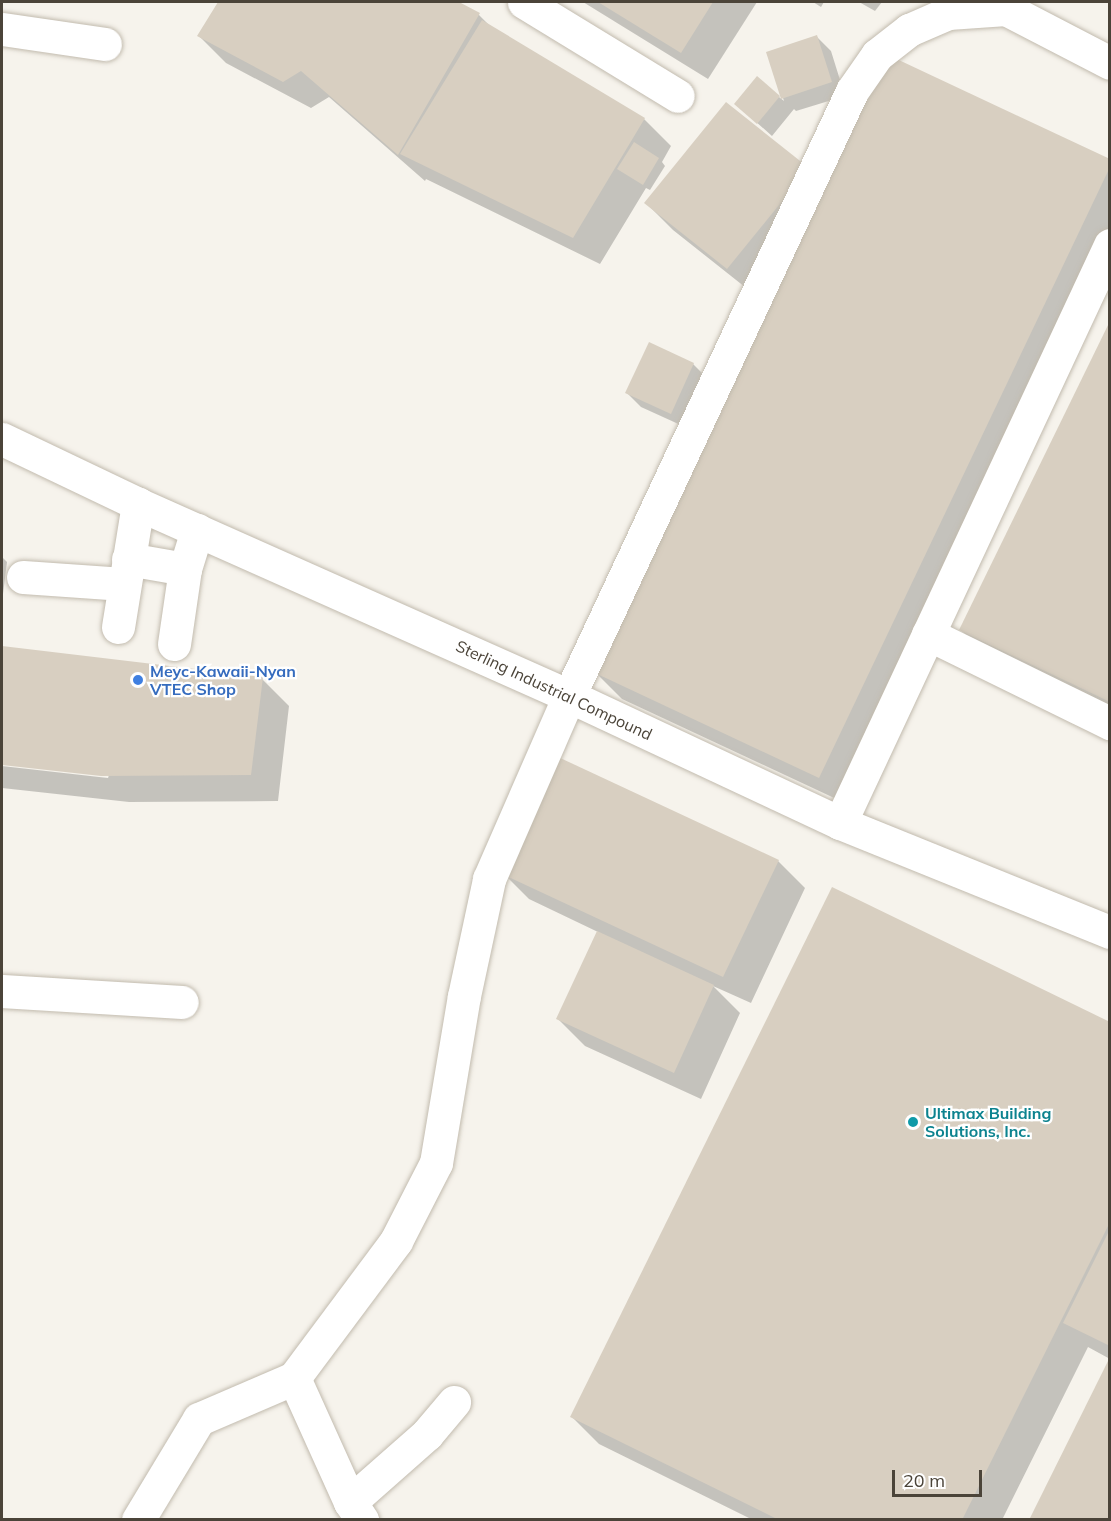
<!DOCTYPE html>
<style>
body{margin:0}
#map{position:relative;width:1111px;height:1521px;overflow:hidden;background:#f6f3ec;font-family:Mulish,sans-serif}
div>[style]{position:absolute}
.shadow>*{inset:0;background:#0003}
.building>*{inset:0;background:#d8cfc1}
.roads{filter:drop-shadow(0 0 2px #c2bbae) drop-shadow(0 0 2px #c2bbae)}
.minor>*{height:33px;margin:-16.5px;padding:0 16.5px;transform-origin:16.5px;border-radius:16.5px;background:#fff}
.dots>*{width:16px;height:16px;translate:-50% -50%;box-sizing:border-box;border:3px solid #fff;border-radius:50%}
span{translate:-50% -50%;white-space:nowrap;text-align:center;line-height:1.15;-webkit-text-stroke:4.5px #fff;paint-order:stroke}
.shop-label{font-size:16px;color:#366cbe;font-weight:700}
.left{translate:0 -50%;text-align:left}
.street-label{font-size:16px;color:#4b4439}
.culture-label{font-size:16px;color:#0d838f;font-weight:700}
.frame{position:absolute;inset:0;border:3px solid #4b4439;pointer-events:none}
.scale{position:absolute;left:892px;top:1470px;width:90px;height:27px;box-sizing:border-box;border:3px solid #4b4439;border-top:0;padding-left:8px;font-size:18px;line-height:21px;white-space:nowrap;color:#4b4439;-webkit-text-stroke:4px #fff;paint-order:stroke}
</style>
<div id="map">
<div class="shadow">
<i style="clip-path:polygon(220px 2px,456px 2px,479px 15px,491px 27px,644px 119px,671px 146px,662px 162px,665px 166px,650px 190px,646px 188px,600px 264px,426px 179px,425px 181px,329px 97px,311px 108px,226px 63px,199px 36px)"></i>
<i style="clip-path:polygon(583px 2px,757px 2px,708px 79px)"></i>
<i style="clip-path:polygon(813px 2px,824px 2px,821px 7px)"></i>
<i style="clip-path:polygon(859px 2px,882px 2px,875px 11px)"></i>
<i style="clip-path:polygon(817px 37px,831px 51px,845px 96px,796px 111px,794px 109px,772px 136px,736px 104px,779px 97px,784px 101px,768px 53px)"></i>
<i style="clip-path:polygon(1110px 161px,1110px 250px,847px 804px,622px 699px,595px 672px,755px 295px,673px 230px,646px 203px,808px 169px)"></i>
<i style="clip-path:polygon(1110px 324px,1110px 715px,988px 657px,961px 630px)"></i>
<i style="clip-path:polygon(650px 344px,693px 364px,707px 378px,685px 427px,641px 407px,627px 393px)"></i>
<i style="clip-path:polygon(2px 557px,7px 562px,2px 602px)"></i>
<i style="clip-path:polygon(2px 647px,262px 679px,289px 706px,278px 801px,129px 802px,2px 788px,2px 766px,108px 778px,109px 775px,2px 763px)"></i>
<i style="clip-path:polygon(778px 861px,805px 888px,751px 1003px,713px 986px,740px 1013px,701px 1099px,585px 1046px,558px 1019px,598px 932px,529px 899px,502px 872px)"></i>
<i style="clip-path:polygon(1110px 1024px,1110px 1359px,1088px 1347px,1002px 1520px,753px 1520px,599px 1444px,572px 1417px)"></i>
</div>
<div class="building">
<i style="clip-path:polygon(218px 2px,459px 2px,480px 13px,398px 155px,301px 71px,283px 82px,197px 36px)"></i>
<i style="clip-path:polygon(598px 2px,713px 2px,681px 53px)"></i>
<i style="clip-path:polygon(482px 20px,645px 118px,573px 238px,400px 154px)"></i>
<i style="clip-path:polygon(817px 35px,832px 82px,781px 99px,766px 52px)"></i>
<i style="clip-path:polygon(886px 54px,1110px 159px,1110px 167px,819px 778px,593px 672px)"></i>
<i style="clip-path:polygon(757px 76px,780px 96px,757px 124px,734px 104px)"></i>
<i style="clip-path:polygon(726px 102px,809px 168px,727px 269px,644px 203px)"></i>
<i style="clip-path:polygon(634px 142px,659px 158px,643px 185px,617px 169px)"></i>
<i style="clip-path:polygon(1110px 321px,1110px 702px,959px 630px)"></i>
<i style="clip-path:polygon(649px 342px,694px 363px,671px 414px,625px 393px)"></i>
<i style="clip-path:polygon(2px 646px,263px 677px,251px 775px,101px 776px,2px 765px)"></i>
<i style="clip-path:polygon(556px 756px,779px 860px,723px 977px,500px 873px)"></i>
<i style="clip-path:polygon(832px 887px,1110px 1022px,1110px 1222px,962px 1520px,779px 1520px,570px 1417px)"></i>
<i style="clip-path:polygon(597px 931px,714px 985px,674px 1073px,556px 1019px)"></i>
<i style="clip-path:polygon(1110px 1229px,1110px 1346px,1063px 1323px)"></i>
<i style="clip-path:polygon(1110px 1357px,1110px 1520px,1029px 1520px)"></i>
</div>
<div class="roads">
<div class="minor">
<i style="left:524px;top:2px;width:180px;rotate:31.4deg"></i>
<i style="left:2px;top:29px;width:104px;rotate:8.3deg"></i>
<i style="left:2px;top:439px;width:151px;rotate:25.5deg"></i>
<i style="left:138px;top:504px;width:472px;rotate:24deg"></i>
<i style="left:569px;top:696px;width:299px;rotate:25.1deg"></i>
<i style="left:840px;top:823px;width:291px;rotate:22deg"></i>
<i style="left:128px;top:559px;width:58px;rotate:10deg"></i>
<i style="left:185px;top:569px;width:41px;rotate:-72.9deg"></i>
<i style="left:23px;top:577px;width:101px;rotate:4deg"></i>
<i style="left:118px;top:627px;width:125px;rotate:-80.8deg"></i>
<i style="left:928px;top:634px;width:203px;rotate:26.1deg"></i>
<i style="left:174px;top:644px;width:76px;rotate:-81.7deg"></i>
<i style="left:840px;top:823px;width:638px;rotate:-64.96deg"></i>
<i style="left:2px;top:991px;width:180px;rotate:3.5deg"></i>
<i style="left:294px;top:1378px;width:136px;rotate:65.7deg"></i>
<i style="left:350px;top:1502px;width:22px;rotate:56deg"></i>
<i style="left:350px;top:1502px;width:103px;rotate:-41.4deg"></i>
<i style="left:427px;top:1434px;width:42px;rotate:-49.8deg"></i>
<i style="left:138px;top:1520px;width:118px;rotate:-58.9deg"></i>
<i style="left:199px;top:1419px;width:103px;rotate:-23.3deg"></i>
<i style="left:294px;top:1378px;width:171px;rotate:-53.3deg"></i>
<i style="left:396px;top:1241px;width:88px;rotate:-62.9deg"></i>
<i style="left:436px;top:1163px;width:169px;rotate:-80.5deg"></i>
<i style="left:464px;top:996px;width:120px;rotate:-77.9deg"></i>
<i style="left:489px;top:879px;width:200px;rotate:-66.4deg"></i>
<i style="left:569px;top:696px;width:668px;rotate:-64.93deg"></i>
<i style="left:852px;top:91px;width:44px;rotate:-55.2deg"></i>
<i style="left:877px;top:55px;width:41px;rotate:-38deg"></i>
<i style="left:909px;top:30px;width:43px;rotate:-23.6deg"></i>
<i style="left:948px;top:13px;width:58px;rotate:-3.9deg"></i>
<i style="left:1006px;top:9px;width:117px;rotate:27.4deg"></i>
</div>
</div>
<div class="dots">
<i style="left:138px;top:680px;background:#3f7fe0"></i>
<i style="left:913px;top:1122px;background:#0f9aa8"></i>
</div>
<div class="shop-label">
<span class="left" style="left:150px;top:680px">Meyc-Kawaii-Nyan<br>VTEC Shop</span>
</div>
<div class="street-label">
<span style="left:554px;top:690px;rotate:25deg">Sterling Industrial Compound</span>
</div>
<div class="culture-label">
<span class="left" style="left:925px;top:1122px">Ultimax Building<br>Solutions, Inc.</span>
</div>
<div class="frame"></div>
<div class="scale">20 m</div>
</div>
